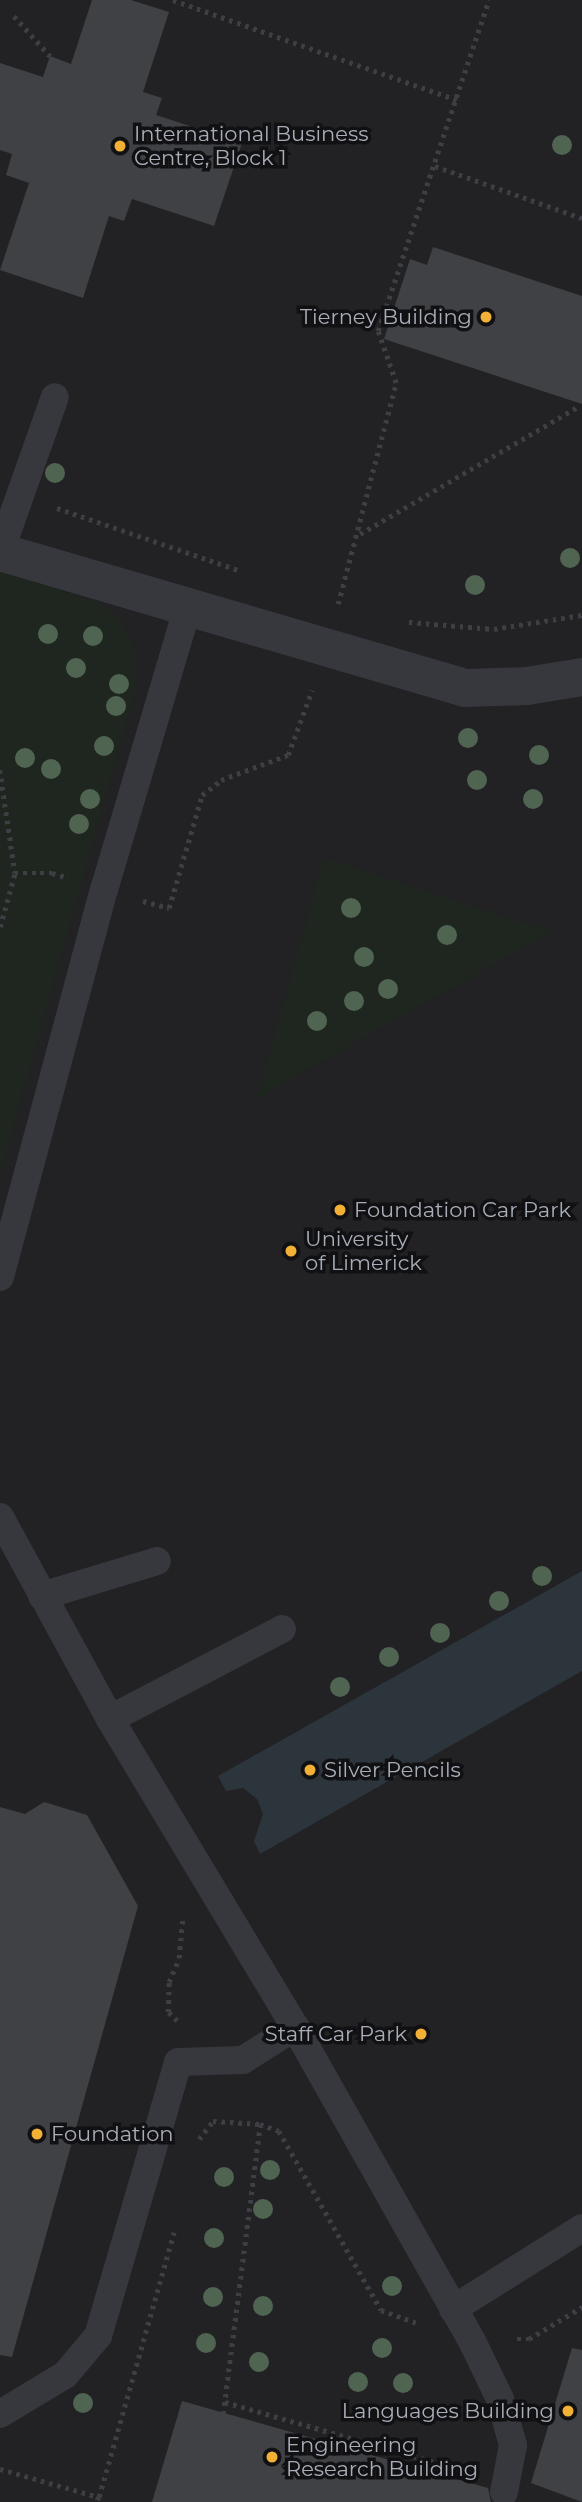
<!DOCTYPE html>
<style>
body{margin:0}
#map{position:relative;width:582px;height:2502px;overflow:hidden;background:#161618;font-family:Montserrat,sans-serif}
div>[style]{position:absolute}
.built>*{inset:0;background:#222225}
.green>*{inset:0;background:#1e261f}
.water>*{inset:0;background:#2c353c}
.building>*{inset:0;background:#404145}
.path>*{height:4.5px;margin-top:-2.25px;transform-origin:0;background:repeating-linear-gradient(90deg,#3d3f44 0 3.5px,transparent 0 8.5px)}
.lane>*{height:28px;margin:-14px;padding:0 14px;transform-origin:14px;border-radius:14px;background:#37383d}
.street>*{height:38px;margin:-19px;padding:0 19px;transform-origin:19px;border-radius:19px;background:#37383d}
.trees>*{width:20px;height:20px;margin:-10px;border-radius:50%;background:#506452}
.dots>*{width:19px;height:19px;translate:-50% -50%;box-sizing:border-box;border:4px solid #111113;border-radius:50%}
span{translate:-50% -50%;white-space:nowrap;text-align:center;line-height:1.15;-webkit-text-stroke:7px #111113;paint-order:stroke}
.poi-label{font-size:21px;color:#a8adb8}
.left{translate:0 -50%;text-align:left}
.right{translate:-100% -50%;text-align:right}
</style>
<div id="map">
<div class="built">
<i style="clip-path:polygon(0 0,582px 0,582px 2502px,0 2502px)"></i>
</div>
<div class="green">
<i style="clip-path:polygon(0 570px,100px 603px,121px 620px,135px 651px,135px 691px,0 1174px)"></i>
<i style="clip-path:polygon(324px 857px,551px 932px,257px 1098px)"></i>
</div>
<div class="water">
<i style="clip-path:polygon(582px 1571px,582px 1671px,260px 1854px,254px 1841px,263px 1814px,257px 1799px,243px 1788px,226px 1791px,218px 1776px)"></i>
</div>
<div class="building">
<i style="clip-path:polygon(92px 0,131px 0,169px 12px,143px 92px,162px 98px,156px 115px,242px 143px,214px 226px,132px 199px,124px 221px,109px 216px,83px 298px,0 270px,29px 183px,6px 175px,12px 154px,0 150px,0 63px,43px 77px,50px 56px,71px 64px)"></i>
<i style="clip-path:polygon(433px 247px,582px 296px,582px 404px,384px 339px,410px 259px,427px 265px)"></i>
<i style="clip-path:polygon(44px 1802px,87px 1815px,138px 1906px,12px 2357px,0 2355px,0 1807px,25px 1814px)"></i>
<i style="clip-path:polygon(572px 2348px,582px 2350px,582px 2502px,531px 2483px)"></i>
<i style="clip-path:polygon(182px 2401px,488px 2488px,491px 2502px,152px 2502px)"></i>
</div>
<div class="path">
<i style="left:173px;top:0;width:301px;rotate:19.4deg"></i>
<i style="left:14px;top:16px;width:54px;rotate:48deg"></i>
<i style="left:435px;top:166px;width:156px;rotate:19.5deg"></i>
<i style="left:57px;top:508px;width:194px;rotate:18.9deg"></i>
<i style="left:360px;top:534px;width:251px;rotate:-30.3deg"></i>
<i style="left:338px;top:604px;width:228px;rotate:-75.3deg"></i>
<i style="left:396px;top:383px;width:55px;rotate:-109.1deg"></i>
<i style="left:378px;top:331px;width:349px;rotate:-71.5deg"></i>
<i style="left:409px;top:622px;width:85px;rotate:4.7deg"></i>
<i style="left:494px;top:629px;width:89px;rotate:-9deg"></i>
<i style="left:0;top:770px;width:104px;rotate:81.7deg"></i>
<i style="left:143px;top:901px;width:27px;rotate:15deg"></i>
<i style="left:169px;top:908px;width:118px;rotate:-73.7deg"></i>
<i style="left:202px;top:795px;width:24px;rotate:-38deg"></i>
<i style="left:221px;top:780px;width:72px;rotate:-20.5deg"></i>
<i style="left:288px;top:755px;width:69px;rotate:-69.7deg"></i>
<i style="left:0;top:927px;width:56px;rotate:-74.5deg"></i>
<i style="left:15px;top:873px;width:37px"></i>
<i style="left:52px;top:873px;width:17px;rotate:17deg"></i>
<i style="left:177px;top:2021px;width:13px;rotate:-135deg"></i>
<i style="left:168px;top:2012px;width:30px;rotate:-88deg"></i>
<i style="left:169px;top:1982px;width:26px;rotate:-67deg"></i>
<i style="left:179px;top:1958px;width:38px;rotate:-85deg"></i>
<i style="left:199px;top:2139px;width:23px;rotate:-52deg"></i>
<i style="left:213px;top:2121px;width:47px;rotate:3.7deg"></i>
<i style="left:260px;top:2124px;width:20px;rotate:20deg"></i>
<i style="left:279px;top:2131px;width:206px;rotate:60.3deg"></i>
<i style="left:381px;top:2310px;width:37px;rotate:20deg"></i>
<i style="left:517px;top:2339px;width:12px"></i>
<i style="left:529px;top:2339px;width:62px;rotate:-31.1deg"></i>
<i style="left:225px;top:2402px;width:254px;rotate:16deg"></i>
<i style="left:223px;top:2414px;width:292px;rotate:-82.7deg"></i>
<i style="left:0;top:2469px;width:103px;rotate:15.8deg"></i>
<i style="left:99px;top:2497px;width:5px;rotate:112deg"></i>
<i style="left:99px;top:2497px;width:275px;rotate:-74.2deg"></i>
</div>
<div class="lane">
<i style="left:0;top:552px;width:164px;rotate:-70.5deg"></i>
<i style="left:0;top:1277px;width:401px;rotate:-75deg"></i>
<i style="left:104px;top:890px;width:295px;rotate:-73.5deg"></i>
<i style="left:0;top:1517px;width:230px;rotate:61.4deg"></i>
<i style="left:110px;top:1719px;width:359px;rotate:59deg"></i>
<i style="left:295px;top:2027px;width:360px;rotate:60.6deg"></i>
<i style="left:472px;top:2341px;width:64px;rotate:64.2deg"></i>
<i style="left:500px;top:2399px;width:48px;rotate:74.2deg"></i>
<i style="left:513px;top:2445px;width:48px;rotate:100.8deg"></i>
<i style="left:42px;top:1596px;width:120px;rotate:-16.9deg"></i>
<i style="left:110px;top:1719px;width:194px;rotate:-27.6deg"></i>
<i style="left:453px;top:2309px;width:152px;rotate:-32.1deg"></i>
<i style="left:0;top:2414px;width:76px;rotate:-31deg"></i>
<i style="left:65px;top:2375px;width:51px;rotate:-49.8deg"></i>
<i style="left:98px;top:2336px;width:285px;rotate:-73.7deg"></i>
<i style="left:178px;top:2062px;width:65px;rotate:-1.8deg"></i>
<i style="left:243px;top:2060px;width:62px;rotate:-32.4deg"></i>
</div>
<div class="street">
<i style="left:0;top:552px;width:484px;rotate:16.3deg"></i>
<i style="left:465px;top:688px;width:62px;rotate:-1.8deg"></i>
<i style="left:527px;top:686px;width:56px;rotate:-9.3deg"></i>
</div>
<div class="trees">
<i style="left:562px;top:145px"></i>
<i style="left:55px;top:473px"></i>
<i style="left:570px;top:558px"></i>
<i style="left:475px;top:585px"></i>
<i style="left:48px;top:634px"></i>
<i style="left:93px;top:636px"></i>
<i style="left:76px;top:668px"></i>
<i style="left:119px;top:684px"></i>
<i style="left:116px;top:706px"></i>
<i style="left:468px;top:738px"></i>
<i style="left:104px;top:746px"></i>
<i style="left:539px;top:755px"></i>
<i style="left:25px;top:758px"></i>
<i style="left:51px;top:769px"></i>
<i style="left:477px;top:780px"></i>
<i style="left:90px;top:799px"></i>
<i style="left:533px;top:799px"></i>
<i style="left:79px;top:824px"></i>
<i style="left:351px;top:908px"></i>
<i style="left:447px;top:935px"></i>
<i style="left:364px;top:957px"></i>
<i style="left:388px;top:989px"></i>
<i style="left:354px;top:1001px"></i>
<i style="left:317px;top:1021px"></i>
<i style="left:542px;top:1576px"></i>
<i style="left:499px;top:1601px"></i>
<i style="left:440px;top:1633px"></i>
<i style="left:389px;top:1657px"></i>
<i style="left:340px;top:1687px"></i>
<i style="left:270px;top:2170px"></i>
<i style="left:224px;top:2177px"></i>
<i style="left:263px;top:2209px"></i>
<i style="left:214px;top:2238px"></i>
<i style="left:392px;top:2286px"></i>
<i style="left:213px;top:2297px"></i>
<i style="left:263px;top:2306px"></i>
<i style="left:206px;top:2343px"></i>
<i style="left:382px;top:2348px"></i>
<i style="left:259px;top:2362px"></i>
<i style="left:358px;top:2382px"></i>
<i style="left:403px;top:2383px"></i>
<i style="left:83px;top:2403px"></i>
</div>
<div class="dots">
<i style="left:120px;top:146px;background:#f2b134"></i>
<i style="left:486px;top:317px;background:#f2b134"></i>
<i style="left:340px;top:1210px;background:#f2b134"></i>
<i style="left:291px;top:1251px;background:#f2b134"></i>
<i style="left:310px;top:1770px;background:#f2b134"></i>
<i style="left:421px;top:2034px;background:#f2b134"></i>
<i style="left:37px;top:2134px;background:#f2b134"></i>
<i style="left:568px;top:2411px;background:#f2b134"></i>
<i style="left:272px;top:2457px;background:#f2b134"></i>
</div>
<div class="poi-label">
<span class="left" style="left:134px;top:146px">International Business<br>Centre, Block 1</span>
<span class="right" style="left:472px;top:317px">Tierney Building</span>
<span class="left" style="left:354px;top:1210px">Foundation Car Park</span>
<span class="left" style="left:305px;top:1251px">University<br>of Limerick</span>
<span class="left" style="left:324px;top:1770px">Silver Pencils</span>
<span class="right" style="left:407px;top:2034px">Staff Car Park</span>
<span class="left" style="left:51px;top:2134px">Foundation</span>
<span class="right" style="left:554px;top:2411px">Languages Building</span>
<span class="left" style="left:286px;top:2457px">Engineering<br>Research Building</span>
</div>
</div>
